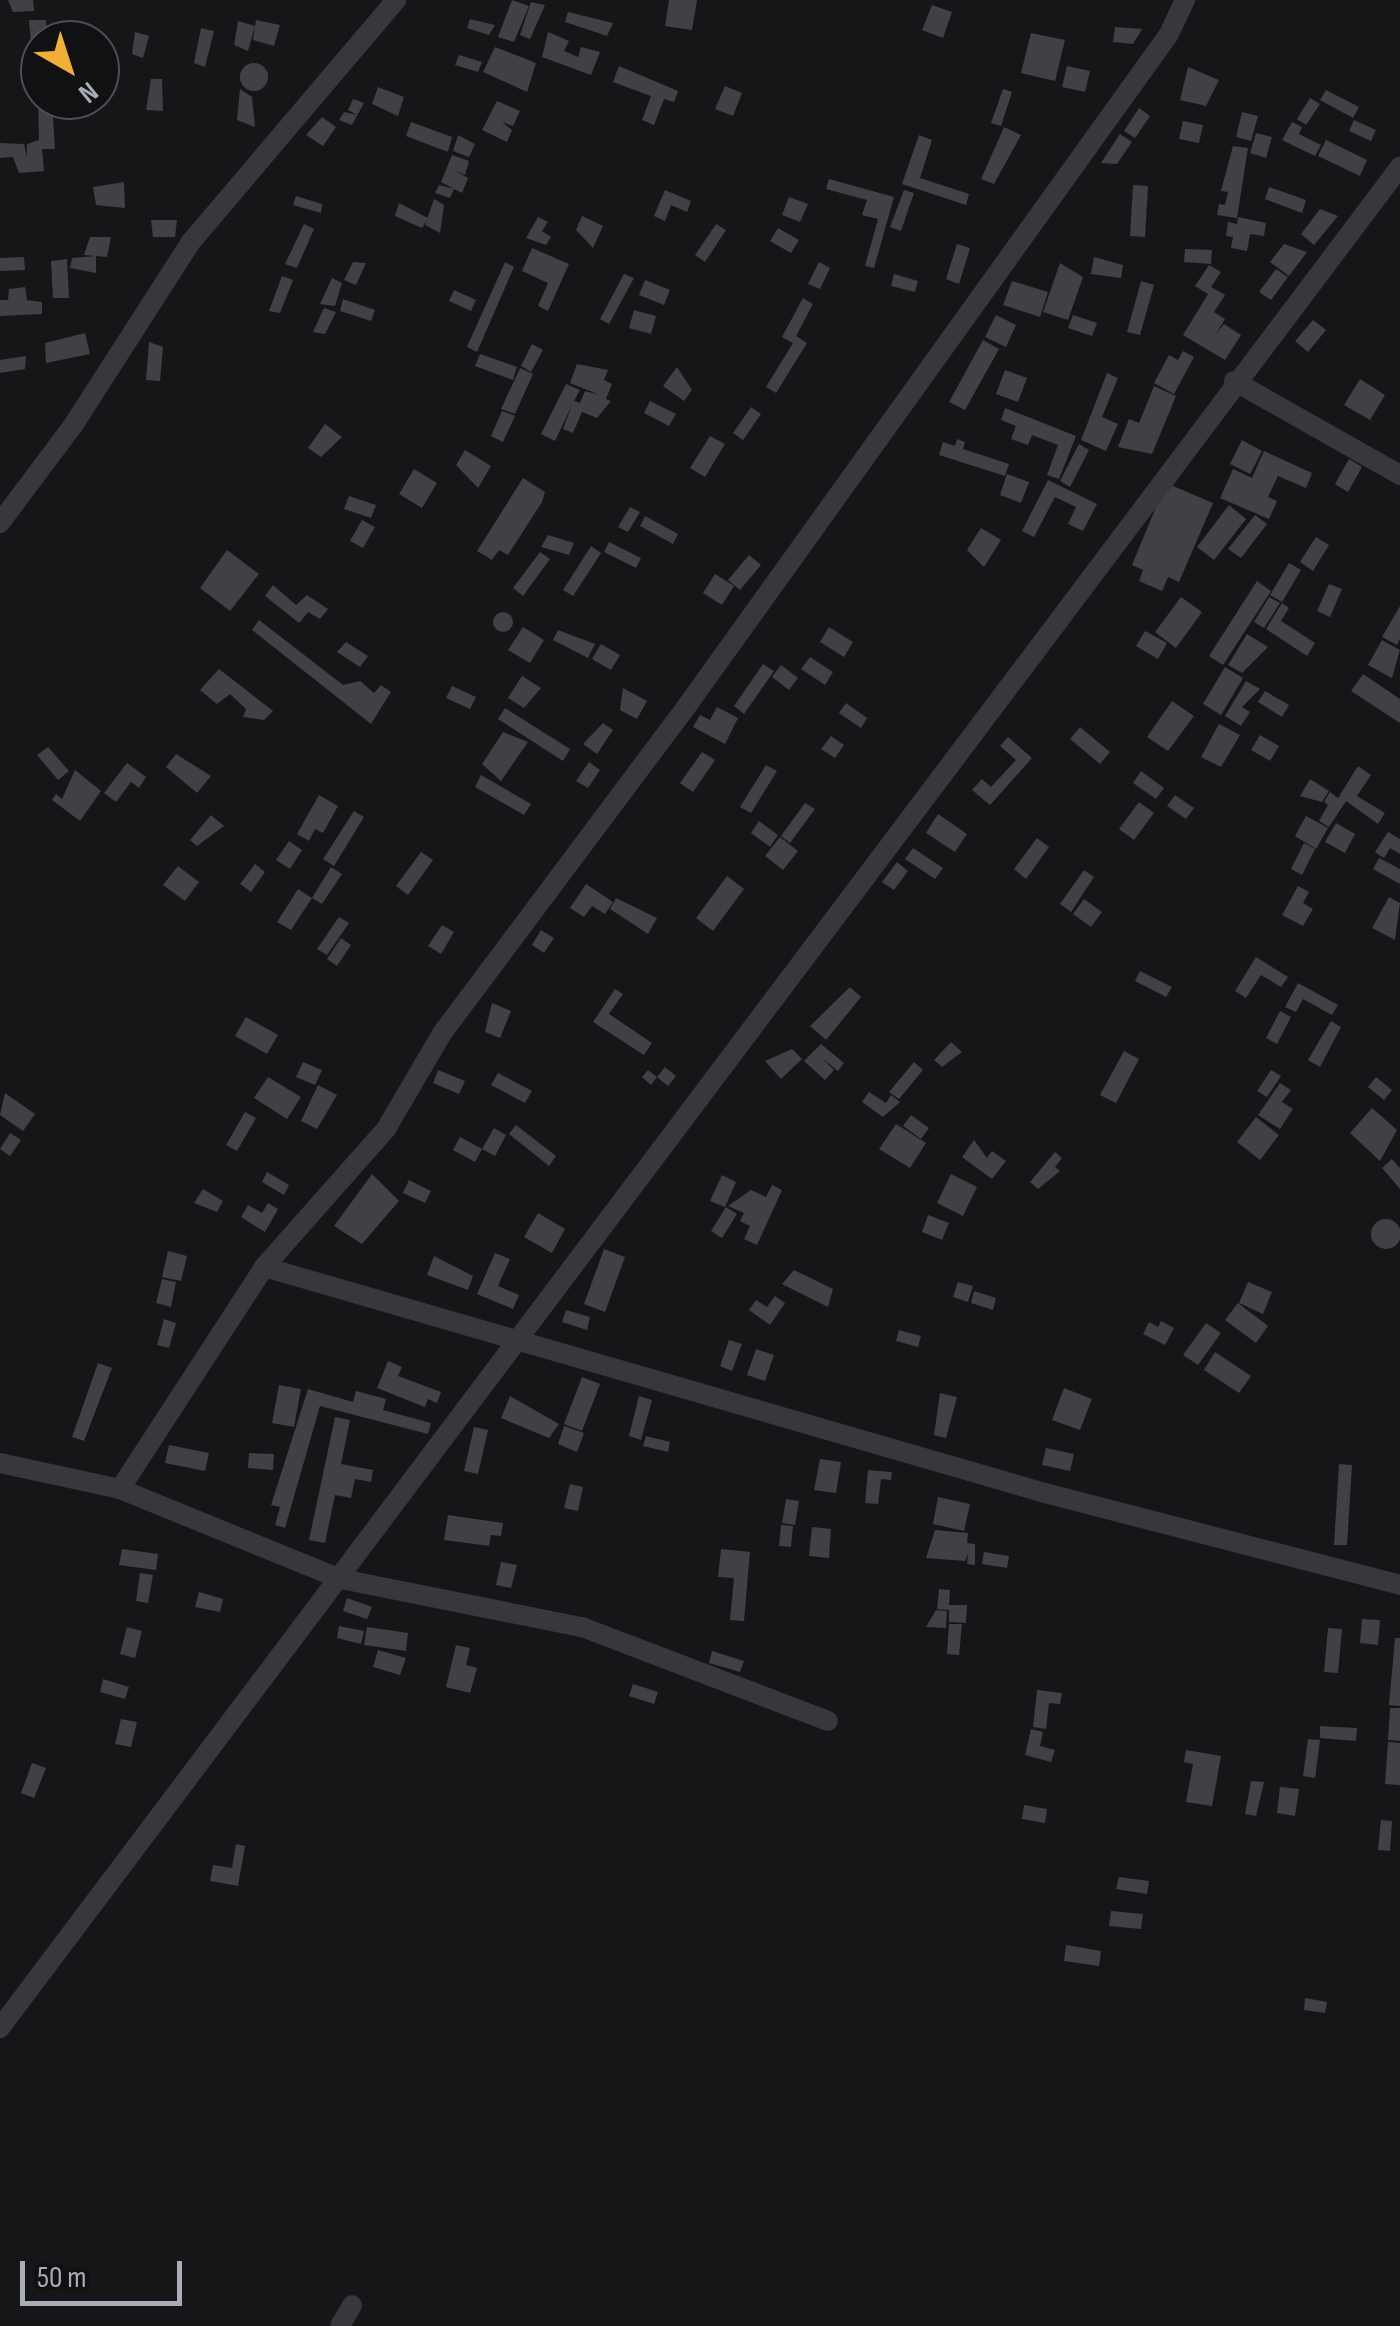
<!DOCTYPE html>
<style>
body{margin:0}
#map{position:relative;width:1400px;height:2326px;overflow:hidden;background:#161618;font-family:"Sofia Sans Condensed",sans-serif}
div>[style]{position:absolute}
.building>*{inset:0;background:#404145}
.round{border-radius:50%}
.minor>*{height:20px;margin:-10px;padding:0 10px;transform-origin:10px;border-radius:10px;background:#37383d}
span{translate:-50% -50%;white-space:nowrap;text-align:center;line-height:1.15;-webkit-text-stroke:8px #111113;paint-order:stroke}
.north{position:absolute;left:20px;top:20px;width:100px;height:100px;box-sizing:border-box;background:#111113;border:2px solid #4d4f55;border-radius:50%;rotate:141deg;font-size:28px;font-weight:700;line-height:40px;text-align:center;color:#a8adb8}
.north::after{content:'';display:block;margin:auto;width:35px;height:45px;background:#f2b134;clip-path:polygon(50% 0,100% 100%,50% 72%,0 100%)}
.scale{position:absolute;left:20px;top:2261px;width:162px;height:45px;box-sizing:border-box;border:5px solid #a8adb8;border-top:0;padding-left:12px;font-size:30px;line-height:35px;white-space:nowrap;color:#a8adb8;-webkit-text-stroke:8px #111113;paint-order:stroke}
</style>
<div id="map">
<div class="building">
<i style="clip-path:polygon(8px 0,33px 0,34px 11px,13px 12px)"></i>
<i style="clip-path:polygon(512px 0,529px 6px,514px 42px,498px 37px)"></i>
<i style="clip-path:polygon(669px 0,697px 0,692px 30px,665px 26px)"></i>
<i style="clip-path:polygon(531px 2px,545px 5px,530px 39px,520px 35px)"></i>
<i style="clip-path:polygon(932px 5px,952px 12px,943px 38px,922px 30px)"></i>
<i style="clip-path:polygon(568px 12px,613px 23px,607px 36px,565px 22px)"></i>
<i style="clip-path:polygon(470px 19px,495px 25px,489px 35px,467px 28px)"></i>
<i style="clip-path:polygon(29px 20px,46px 20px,47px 40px,31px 44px)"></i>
<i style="clip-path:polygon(256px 20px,280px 25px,274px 46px,253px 40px,255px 26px,248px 51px,234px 45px,238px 21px,255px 26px)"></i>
<i style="clip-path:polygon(1115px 27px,1142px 29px,1133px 44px,1113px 42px)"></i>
<i style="clip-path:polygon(201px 28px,214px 31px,205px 67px,194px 63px)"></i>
<i style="clip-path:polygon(135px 32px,149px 36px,143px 58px,132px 54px)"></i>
<i style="clip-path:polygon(548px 32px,569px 41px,564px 51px,578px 57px,581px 47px,600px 52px,591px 75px,542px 57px)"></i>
<i style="clip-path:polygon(1031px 33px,1065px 40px,1055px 81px,1021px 73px)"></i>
<i style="clip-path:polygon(495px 47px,536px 63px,527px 92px,483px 72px)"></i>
<i style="clip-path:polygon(459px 55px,482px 62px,478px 72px,455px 65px)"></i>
<i class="round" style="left:240px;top:63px;width:28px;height:28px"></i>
<i style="clip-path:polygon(619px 66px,678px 91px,674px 102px,664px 99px,654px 125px,642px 120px,651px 96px,613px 82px)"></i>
<i style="clip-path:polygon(1067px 66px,1090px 71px,1085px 92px,1062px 87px)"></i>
<i style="clip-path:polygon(1188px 67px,1219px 80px,1206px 106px,1180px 100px)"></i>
<i style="clip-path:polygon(151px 79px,162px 79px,163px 111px,146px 110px)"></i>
<i style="clip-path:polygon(725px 86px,742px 93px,733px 116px,715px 109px)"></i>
<i style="clip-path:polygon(378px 87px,404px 97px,398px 116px,372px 104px)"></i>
<i style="clip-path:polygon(240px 89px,252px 97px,255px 127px,237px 120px)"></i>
<i style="clip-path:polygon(1003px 89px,1012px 92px,1001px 126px,991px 123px)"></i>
<i style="clip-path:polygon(1326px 90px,1359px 107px,1353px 118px,1320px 100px)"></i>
<i style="clip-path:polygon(1310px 98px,1320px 104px,1306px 125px,1297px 119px)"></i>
<i style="clip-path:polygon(353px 99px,364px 103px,352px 125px,339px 120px,344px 112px,357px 115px,348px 110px)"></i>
<i style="clip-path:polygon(38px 100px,52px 100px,55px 149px,42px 149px,44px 171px,19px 173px,13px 157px,0 158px,0 143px,24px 144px,27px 157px,27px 144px,39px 140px)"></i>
<i style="clip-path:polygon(497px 101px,520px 111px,513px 126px,502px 122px,512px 130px,507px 142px,482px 130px)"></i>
<i style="clip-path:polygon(1139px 108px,1150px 116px,1135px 138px,1124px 131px)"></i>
<i style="clip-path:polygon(1242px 112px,1258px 116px,1251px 141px,1236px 137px)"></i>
<i style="clip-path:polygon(322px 117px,336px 127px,323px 146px,306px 135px)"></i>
<i style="clip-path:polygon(1354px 120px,1376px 130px,1371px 141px,1349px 131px)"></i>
<i style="clip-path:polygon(1183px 121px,1203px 125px,1199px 143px,1179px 139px)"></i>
<i style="clip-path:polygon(411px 122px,452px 137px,448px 152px,406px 136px)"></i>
<i style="clip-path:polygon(1292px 122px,1302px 127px,1299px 134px,1321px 145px,1315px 156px,1282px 140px)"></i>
<i style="clip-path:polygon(1004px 127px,1021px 135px,994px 184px,981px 179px)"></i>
<i style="clip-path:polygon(1256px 133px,1272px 137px,1266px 158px,1250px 153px)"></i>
<i style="clip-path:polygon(1120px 134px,1132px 142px,1117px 164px,1101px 163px)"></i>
<i style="clip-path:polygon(458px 135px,475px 144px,469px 157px,453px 151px)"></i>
<i style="clip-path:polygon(919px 135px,932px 140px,920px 178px,969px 194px,966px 205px,902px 184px)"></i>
<i style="clip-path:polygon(1326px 140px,1367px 160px,1360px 176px,1318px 156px)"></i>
<i style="clip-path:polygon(1233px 146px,1248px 148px,1237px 218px,1217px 215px,1219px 204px,1225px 205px,1228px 192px,1221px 191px)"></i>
<i style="clip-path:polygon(452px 155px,469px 161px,465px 175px,454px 170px,468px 178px,462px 193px,454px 189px,450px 198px,435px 193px,439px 185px,454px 189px,441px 182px)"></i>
<i style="clip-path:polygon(829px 179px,894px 197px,874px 268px,865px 266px,878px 219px,862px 215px,867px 200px,826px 189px)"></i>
<i style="clip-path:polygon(124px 182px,125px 208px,96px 205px,93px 187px)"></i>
<i style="clip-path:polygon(1133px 185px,1148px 186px,1145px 237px,1130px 236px)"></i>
<i style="clip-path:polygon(1269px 187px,1306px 200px,1302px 213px,1265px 199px)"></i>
<i style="clip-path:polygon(665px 190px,691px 201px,687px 212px,671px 205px,665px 221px,654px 216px)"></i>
<i style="clip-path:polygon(904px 190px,914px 193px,901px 231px,890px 227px)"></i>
<i style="clip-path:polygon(296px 196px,322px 204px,321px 213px,293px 205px)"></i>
<i style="clip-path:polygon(789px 197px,808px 204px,800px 222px,782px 215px)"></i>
<i style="clip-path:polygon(434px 199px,444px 205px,440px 233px,425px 225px)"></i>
<i style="clip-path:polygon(399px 203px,428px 218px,422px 228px,395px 216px)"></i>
<i style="clip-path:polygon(1320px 209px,1338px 216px,1314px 245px,1301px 234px)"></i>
<i style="clip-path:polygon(582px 216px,603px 226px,593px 248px,576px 230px)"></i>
<i style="clip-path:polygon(538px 217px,548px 222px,542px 231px,551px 237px,546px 245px,526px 238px)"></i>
<i style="clip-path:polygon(1238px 217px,1266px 223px,1264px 236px,1250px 234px,1247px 251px,1231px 248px,1233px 237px,1226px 236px,1228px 222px,1237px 224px)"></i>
<i style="clip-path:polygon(151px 220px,177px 220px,175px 237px,153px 237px)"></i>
<i style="clip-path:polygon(304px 224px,314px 229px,297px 268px,285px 264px)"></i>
<i style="clip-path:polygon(716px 224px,726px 230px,705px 262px,695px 255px)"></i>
<i style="clip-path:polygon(778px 228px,799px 240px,791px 253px,770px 241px)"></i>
<i style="clip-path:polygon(90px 237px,111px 237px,107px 257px,84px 255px)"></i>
<i style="clip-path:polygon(957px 244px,970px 248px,959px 284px,946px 279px)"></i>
<i style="clip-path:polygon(1284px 244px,1307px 252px,1289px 276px,1270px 262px)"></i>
<i style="clip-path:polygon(532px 248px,569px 264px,548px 311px,538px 306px,548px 283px,522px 271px)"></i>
<i style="clip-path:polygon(1185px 249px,1212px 250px,1211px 264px,1184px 262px)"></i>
<i style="clip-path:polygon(96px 256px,96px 273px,70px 268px,72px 258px)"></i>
<i style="clip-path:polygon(24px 257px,25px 270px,0 271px,0 258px)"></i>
<i style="clip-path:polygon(1094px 257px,1123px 265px,1121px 278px,1091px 274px)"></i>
<i style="clip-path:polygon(67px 259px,69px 298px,53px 298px,51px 261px)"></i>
<i style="clip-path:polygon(353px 262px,366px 263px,356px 285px,344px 280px)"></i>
<i style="clip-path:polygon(505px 262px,514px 267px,477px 352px,467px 347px)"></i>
<i style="clip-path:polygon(819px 262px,830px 268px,820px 289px,808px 284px)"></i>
<i style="clip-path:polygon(1060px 263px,1083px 277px,1068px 320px,1043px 312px)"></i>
<i style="clip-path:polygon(1209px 265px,1221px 272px,1211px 287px,1225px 295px,1214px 312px,1225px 319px,1216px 334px,1224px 324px,1241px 335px,1225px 360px,1183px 335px,1208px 294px,1195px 286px)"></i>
<i style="clip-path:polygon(1276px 269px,1288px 277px,1271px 300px,1259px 292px)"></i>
<i style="clip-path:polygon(624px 274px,634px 278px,609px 324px,600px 319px)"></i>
<i style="clip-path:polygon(894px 274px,918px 281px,915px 292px,891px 286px)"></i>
<i style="clip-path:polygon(282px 276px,293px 280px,280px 313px,269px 311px)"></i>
<i style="clip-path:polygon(332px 278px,342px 283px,335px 306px,320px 304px)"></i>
<i style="clip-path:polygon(645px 280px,670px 290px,664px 305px,639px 295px)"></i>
<i style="clip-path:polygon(1012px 281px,1048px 292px,1040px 317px,1003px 305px)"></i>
<i style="clip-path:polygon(1141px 281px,1154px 285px,1140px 335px,1127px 332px)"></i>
<i style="clip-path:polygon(25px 287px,27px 300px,42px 302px,42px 314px,0 316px,0 300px,8px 300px,9px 289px)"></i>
<i style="clip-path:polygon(454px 290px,476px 300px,471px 311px,449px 301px)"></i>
<i style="clip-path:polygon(803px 298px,813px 304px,796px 336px,807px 343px,776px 393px,766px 387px,793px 343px,782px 337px)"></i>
<i style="clip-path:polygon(343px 299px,375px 310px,371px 321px,340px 311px)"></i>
<i style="clip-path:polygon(324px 308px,336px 312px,325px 334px,313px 332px)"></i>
<i style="clip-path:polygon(634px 310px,656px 316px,651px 334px,629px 328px)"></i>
<i style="clip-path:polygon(996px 315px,1016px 325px,1006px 347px,985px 337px)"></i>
<i style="clip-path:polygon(1073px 315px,1097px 323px,1092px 336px,1068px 328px)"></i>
<i style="clip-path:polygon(1313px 320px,1326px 330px,1308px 352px,1295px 341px)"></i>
<i style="clip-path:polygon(85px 333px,90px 354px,46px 363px,45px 343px)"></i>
<i style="clip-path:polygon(983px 340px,999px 349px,965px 410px,949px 402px)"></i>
<i style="clip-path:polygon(149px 342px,163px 347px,160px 381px,146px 380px)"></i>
<i style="clip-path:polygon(532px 344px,543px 350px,531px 372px,521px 366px)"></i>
<i style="clip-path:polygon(1183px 351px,1194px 357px,1174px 394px,1154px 383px,1169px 355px,1178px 360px)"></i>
<i style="clip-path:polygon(480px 354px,517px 367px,513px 380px,475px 366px)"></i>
<i style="clip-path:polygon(26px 356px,25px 369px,0 373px,0 360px)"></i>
<i style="clip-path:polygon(577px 364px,608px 370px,604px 380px,612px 384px,606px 399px,611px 401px,597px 418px,582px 412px,573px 433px,563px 429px,572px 405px,555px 441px,541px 434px,566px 384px,580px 390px,574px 401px,580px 403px,585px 391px,600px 395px,570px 383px)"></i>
<i style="clip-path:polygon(677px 367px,692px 390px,684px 401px,663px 386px)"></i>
<i style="clip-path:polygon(520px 368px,533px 374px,515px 414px,501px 409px)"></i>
<i style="clip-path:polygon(1005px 370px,1027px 378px,1018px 402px,996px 394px)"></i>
<i style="clip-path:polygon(1107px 373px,1118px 378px,1102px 417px,1118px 424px,1106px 451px,1081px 440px)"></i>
<i style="clip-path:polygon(1360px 379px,1385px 395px,1370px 420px,1344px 405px)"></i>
<i style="clip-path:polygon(1154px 386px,1176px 396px,1152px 454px,1118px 447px,1129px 419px,1139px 423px)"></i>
<i style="clip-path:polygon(650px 401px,676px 414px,669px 426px,644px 413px)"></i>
<i style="clip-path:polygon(751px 407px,761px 414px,743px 440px,733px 433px)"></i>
<i style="clip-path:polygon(1005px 408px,1076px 436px,1059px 479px,1047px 475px,1058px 445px,1032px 435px,1028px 445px,1011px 439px,1016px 426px,1001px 420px)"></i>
<i style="clip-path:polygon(502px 411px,515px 416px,503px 442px,491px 436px)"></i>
<i style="clip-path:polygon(325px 424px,342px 437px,321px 457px,308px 448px)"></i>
<i style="clip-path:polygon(710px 436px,725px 444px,705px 477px,690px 468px)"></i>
<i style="clip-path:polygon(957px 439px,965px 442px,963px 449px,1009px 464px,1005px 476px,939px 455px,943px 442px,955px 446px)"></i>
<i style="clip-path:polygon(1242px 440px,1262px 451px,1250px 474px,1230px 464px)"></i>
<i style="clip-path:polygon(1079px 444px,1089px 450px,1070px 487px,1060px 481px)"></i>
<i style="clip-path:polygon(465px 450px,491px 466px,478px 488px,456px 465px)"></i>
<i style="clip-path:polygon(1264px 451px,1312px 473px,1306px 488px,1278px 476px,1268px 497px,1277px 501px,1269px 519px,1220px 498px,1233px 469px,1252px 478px)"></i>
<i style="clip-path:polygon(1349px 459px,1362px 467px,1348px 492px,1335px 484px)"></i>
<i style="clip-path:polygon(414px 469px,437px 483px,422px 508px,399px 494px)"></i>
<i style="clip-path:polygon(1007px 474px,1029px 482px,1021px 503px,1000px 495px)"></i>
<i style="clip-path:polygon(523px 478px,545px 492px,542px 502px,508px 555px,499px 550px,492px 560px,477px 551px)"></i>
<i style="clip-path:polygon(1048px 480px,1097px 504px,1083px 531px,1068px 524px,1076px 507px,1055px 497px,1034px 537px,1022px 531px)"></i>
<i style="clip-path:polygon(1166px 483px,1213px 503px,1179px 582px,1168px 577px,1162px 591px,1139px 581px,1143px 570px,1132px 565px)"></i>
<i style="clip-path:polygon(349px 496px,376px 505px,371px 518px,344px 509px)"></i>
<i style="clip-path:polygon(1229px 505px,1246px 519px,1214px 560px,1197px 547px)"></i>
<i style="clip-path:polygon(630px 507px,640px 512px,628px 532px,618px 527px)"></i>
<i style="clip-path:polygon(1255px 515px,1267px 524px,1241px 558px,1228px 549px)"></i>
<i style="clip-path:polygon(645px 516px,678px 534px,673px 544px,640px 526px)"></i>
<i style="clip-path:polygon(362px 520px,375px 527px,363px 548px,350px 541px)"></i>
<i style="clip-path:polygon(981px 528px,1001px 540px,984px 567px,967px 550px)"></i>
<i style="clip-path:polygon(548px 535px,574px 543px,569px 555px,541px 547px)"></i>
<i style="clip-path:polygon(1316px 537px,1329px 545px,1313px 571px,1300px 562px)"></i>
<i style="clip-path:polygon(609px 542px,641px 558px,636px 568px,604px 552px)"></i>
<i style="clip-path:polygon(591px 546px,601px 553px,573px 596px,563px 590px)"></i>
<i style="clip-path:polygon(227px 550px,259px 574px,230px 611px,200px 588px)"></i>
<i style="clip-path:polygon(540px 552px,550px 559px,523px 596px,513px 588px)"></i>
<i style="clip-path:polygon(749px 555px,761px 565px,740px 590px,728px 580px)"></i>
<i style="clip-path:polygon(1289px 563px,1301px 570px,1282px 602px,1270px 595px)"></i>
<i style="clip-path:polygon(715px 574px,734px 586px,722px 605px,703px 593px)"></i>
<i style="clip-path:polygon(1257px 581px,1271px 591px,1223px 665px,1209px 656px)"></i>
<i style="clip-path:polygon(1329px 584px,1342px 589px,1330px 617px,1317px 611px)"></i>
<i style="clip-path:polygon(273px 585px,296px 605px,307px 595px,328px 609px,320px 619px,308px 612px,299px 623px,265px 596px)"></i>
<i style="clip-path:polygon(1181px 597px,1202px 612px,1176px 648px,1155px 632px)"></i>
<i style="clip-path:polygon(1269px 597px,1280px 603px,1264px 628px,1254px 622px)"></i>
<i style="clip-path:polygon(1282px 603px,1289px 608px,1281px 621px,1315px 643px,1307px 656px,1266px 629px)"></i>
<i style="clip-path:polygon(1400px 606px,1400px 639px,1397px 645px,1382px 637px)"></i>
<i class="round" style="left:493px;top:612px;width:20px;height:20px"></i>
<i style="clip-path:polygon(259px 620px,343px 685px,360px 681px,374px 693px,381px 685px,391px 692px,371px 724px,252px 630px)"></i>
<i style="clip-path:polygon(523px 627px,544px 640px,530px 663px,508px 650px)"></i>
<i style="clip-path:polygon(829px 627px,853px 642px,844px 657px,820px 642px)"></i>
<i style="clip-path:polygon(558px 630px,595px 644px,588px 658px,553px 640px)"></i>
<i style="clip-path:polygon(1145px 631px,1167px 643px,1158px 659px,1136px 646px)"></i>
<i style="clip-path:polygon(1247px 634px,1268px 647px,1242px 673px,1228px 665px)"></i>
<i style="clip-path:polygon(1382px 640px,1400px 650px,1392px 678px,1368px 665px)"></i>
<i style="clip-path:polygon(346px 642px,368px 656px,360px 667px,337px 652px)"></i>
<i style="clip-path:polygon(601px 644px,620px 655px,611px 670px,592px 659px)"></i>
<i style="clip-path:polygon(810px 657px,833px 672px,825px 685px,801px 669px)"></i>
<i style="clip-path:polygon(763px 664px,774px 671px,744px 714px,734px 706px)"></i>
<i style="clip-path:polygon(781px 665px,798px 678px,789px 690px,772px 677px)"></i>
<i style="clip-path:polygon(1225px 667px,1243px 678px,1221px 715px,1203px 704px)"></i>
<i style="clip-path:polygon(219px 669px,273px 711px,264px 720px,243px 717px,246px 709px,230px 694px,217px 704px,200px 690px)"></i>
<i style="clip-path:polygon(1363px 674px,1400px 699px,1400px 723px,1351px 691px)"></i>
<i style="clip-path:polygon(522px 676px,541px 688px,524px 708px,508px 698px)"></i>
<i style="clip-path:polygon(1246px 681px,1260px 689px,1242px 707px,1250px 712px,1241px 726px,1225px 716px)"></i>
<i style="clip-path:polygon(452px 686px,476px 697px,470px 709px,446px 698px)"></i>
<i style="clip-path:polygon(623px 688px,647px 701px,637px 719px,620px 710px)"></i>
<i style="clip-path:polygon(1265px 691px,1289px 705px,1282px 717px,1258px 702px)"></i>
<i style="clip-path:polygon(1172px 701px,1194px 716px,1168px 751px,1147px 737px)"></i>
<i style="clip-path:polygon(846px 703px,867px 718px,861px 728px,839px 713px)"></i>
<i style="clip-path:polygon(717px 707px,738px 718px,725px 744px,693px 727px,700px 715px,710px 720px)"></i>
<i style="clip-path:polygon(505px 708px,570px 749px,563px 761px,498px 719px)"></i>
<i style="clip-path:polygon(603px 723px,613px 730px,597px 754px,583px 744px)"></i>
<i style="clip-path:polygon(1219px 724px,1240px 735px,1221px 767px,1201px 757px)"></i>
<i style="clip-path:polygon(1080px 727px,1110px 752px,1100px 764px,1070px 739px)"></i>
<i style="clip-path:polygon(503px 732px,528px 742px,501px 781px,482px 764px)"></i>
<i style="clip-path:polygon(1260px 735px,1279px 746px,1270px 761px,1251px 750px)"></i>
<i style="clip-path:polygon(831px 736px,844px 745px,835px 758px,821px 749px)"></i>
<i style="clip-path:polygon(1008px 737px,1032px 758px,990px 805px,972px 790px,982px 779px,991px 787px,1016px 760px,1000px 746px)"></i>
<i style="clip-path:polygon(48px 747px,69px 771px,58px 780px,37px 755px)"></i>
<i style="clip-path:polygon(702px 752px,715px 760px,693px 792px,680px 783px)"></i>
<i style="clip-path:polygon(176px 754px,211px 776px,197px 793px,166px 767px)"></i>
<i style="clip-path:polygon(589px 762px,600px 770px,588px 788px,576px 781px)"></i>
<i style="clip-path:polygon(127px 763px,146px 777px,139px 788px,131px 782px,116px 802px,104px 793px)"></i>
<i style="clip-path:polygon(766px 765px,777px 771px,751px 813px,740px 807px)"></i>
<i style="clip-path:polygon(1358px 766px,1371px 775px,1357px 796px,1385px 813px,1378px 824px,1346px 801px,1329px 827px,1319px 821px,1328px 805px,1324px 802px,1330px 792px,1338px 798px)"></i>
<i style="clip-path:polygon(75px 770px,101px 791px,80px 821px,52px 800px,56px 794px,62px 799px)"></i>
<i style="clip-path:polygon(1141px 771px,1164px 788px,1156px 799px,1133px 783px)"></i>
<i style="clip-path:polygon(481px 775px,531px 804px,524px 815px,475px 787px)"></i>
<i style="clip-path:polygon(1310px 779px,1329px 791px,1322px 802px,1300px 796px)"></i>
<i style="clip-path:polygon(319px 795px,338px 806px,323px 833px,315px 829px,309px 841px,297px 834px)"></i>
<i style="clip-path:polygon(1175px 795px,1194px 808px,1186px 819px,1167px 806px)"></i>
<i style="clip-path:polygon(1139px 802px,1154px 813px,1134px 840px,1119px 829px)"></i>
<i style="clip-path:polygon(805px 803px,815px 809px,790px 843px,781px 836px)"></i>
<i style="clip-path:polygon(354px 811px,364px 817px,334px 866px,323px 859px)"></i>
<i style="clip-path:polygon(938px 814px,967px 834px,955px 852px,926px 833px)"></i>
<i style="clip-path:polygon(211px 815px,224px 826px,197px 846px,190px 840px)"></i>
<i style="clip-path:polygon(1306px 816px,1328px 828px,1316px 849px,1295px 836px)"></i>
<i style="clip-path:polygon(759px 821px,778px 835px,770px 847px,751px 833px)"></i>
<i style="clip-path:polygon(1336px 823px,1355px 834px,1345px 853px,1325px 842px)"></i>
<i style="clip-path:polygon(1388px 832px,1400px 839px,1400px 854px,1390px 848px,1384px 858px,1375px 852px)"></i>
<i style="clip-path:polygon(780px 837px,798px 851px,783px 870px,765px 856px)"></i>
<i style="clip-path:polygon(1037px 838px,1049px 847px,1026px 879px,1014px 869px)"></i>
<i style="clip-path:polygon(289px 841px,302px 850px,290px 869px,276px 860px)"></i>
<i style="clip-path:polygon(1304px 843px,1315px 849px,1302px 875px,1291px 869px)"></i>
<i style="clip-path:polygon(913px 848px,943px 868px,935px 879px,905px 859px)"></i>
<i style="clip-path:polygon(421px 852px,433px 860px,408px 895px,396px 886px)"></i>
<i style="clip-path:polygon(1379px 858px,1400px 869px,1400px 884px,1373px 869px)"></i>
<i style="clip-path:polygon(897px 862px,908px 871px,894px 890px,882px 882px)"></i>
<i style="clip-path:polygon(255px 864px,265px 872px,251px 892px,240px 884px)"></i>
<i style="clip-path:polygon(178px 866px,199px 882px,185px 901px,163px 885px)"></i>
<i style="clip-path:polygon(331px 867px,342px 874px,322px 904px,312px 898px,291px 930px,277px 922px,298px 889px,312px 898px)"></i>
<i style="clip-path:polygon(1084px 870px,1094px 877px,1071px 912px,1060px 904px)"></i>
<i style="clip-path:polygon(727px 876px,744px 889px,713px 931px,696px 918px)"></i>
<i style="clip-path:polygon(586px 884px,613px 902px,605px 914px,592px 906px,584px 917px,570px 908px)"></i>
<i style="clip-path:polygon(1298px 886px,1309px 892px,1303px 903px,1313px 909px,1303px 926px,1282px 915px)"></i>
<i style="clip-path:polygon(1389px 897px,1400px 903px,1395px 940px,1372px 928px)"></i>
<i style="clip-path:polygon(616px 898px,657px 918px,648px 934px,610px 909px)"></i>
<i style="clip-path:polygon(1084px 899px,1102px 912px,1091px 927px,1073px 914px)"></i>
<i style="clip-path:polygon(339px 917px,349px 923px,327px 955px,317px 949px)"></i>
<i style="clip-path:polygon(442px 925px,454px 932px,441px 954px,428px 946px)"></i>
<i style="clip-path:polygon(541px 930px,554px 938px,544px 953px,532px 945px)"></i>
<i style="clip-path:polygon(341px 938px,351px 945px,337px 966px,327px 959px)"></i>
<i style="clip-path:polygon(1256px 957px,1288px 977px,1281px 987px,1261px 975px,1246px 998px,1235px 991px)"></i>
<i style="clip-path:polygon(1140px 971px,1172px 987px,1166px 997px,1135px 981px)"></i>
<i style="clip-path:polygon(1298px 983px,1338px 1005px,1332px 1015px,1303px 999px,1296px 1012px,1285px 1007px)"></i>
<i style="clip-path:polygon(850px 987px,861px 997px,826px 1040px,810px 1026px)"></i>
<i style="clip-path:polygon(615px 989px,623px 994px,609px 1014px,652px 1043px,644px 1055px,593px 1022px)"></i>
<i style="clip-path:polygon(492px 1003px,511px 1011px,500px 1038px,485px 1032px)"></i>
<i style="clip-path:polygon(1280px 1011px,1291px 1017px,1277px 1044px,1266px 1038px)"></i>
<i style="clip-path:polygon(246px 1017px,278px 1035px,267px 1054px,235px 1036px)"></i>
<i style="clip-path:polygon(1331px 1021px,1341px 1027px,1320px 1067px,1308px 1060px)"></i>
<i style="clip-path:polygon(951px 1042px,962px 1052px,942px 1067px,934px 1060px)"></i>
<i style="clip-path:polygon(821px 1044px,844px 1063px,838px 1071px,822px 1058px,834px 1070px,825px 1080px,804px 1061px)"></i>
<i style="clip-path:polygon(792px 1049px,802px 1059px,781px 1079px,765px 1061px)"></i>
<i style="clip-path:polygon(1124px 1051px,1139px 1059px,1116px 1103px,1100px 1095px)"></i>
<i style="clip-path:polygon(303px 1062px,322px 1070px,315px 1085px,296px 1077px)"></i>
<i style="clip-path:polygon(914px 1062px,923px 1070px,899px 1099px,889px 1092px)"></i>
<i style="clip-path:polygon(665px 1067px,676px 1076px,668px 1086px,657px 1077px,651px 1085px,642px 1077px,648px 1070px,657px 1077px)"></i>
<i style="clip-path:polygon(438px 1070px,465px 1081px,459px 1094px,433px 1083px)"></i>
<i style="clip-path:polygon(1271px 1070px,1281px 1076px,1267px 1097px,1257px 1091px)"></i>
<i style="clip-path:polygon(498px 1073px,532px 1091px,525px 1103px,491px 1085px)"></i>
<i style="clip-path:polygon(268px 1077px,301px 1097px,287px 1119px,254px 1098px)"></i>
<i style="clip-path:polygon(1376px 1077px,1392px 1090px,1384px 1100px,1368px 1087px)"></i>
<i style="clip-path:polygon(1280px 1083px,1291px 1090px,1282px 1102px,1293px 1109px,1280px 1129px,1258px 1115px)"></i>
<i style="clip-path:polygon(318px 1085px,337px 1095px,317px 1129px,301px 1121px)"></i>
<i style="clip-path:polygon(869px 1092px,886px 1103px,891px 1095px,900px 1102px,883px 1117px,862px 1102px)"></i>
<i style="clip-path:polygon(5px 1093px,35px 1114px,23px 1131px,0 1115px)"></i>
<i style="clip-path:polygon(1372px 1108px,1397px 1130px,1380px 1161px,1350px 1133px)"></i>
<i style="clip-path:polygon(245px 1112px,256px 1118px,237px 1151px,226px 1145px)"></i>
<i style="clip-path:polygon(911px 1115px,929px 1128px,921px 1139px,903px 1126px)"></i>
<i style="clip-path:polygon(1256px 1117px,1279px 1135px,1260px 1160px,1237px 1142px)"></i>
<i style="clip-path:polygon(896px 1124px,926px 1143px,910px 1168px,879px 1149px)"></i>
<i style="clip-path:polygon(516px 1125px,556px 1156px,549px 1166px,509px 1134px)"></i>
<i style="clip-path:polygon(494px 1128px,506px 1135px,495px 1156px,482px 1149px)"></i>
<i style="clip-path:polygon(10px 1133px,21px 1140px,10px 1156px,0 1149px)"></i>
<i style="clip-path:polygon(460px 1137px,482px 1149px,475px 1162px,453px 1150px)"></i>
<i style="clip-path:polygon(974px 1140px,987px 1158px,992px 1151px,1006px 1161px,992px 1179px,962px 1157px)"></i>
<i style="clip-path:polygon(1055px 1152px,1062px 1158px,1055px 1167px,1060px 1171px,1038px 1189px,1030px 1182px)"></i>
<i style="clip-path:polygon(1392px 1159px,1400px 1168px,1400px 1189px,1382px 1168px)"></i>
<i style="clip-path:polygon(267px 1172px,289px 1185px,284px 1195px,262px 1182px)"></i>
<i style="clip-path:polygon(372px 1174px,399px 1201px,362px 1244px,334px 1226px)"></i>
<i style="clip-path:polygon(951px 1174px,977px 1187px,963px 1216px,937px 1203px)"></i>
<i style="clip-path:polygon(722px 1175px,736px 1182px,725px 1207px,710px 1201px)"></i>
<i style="clip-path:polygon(409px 1180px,431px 1191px,425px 1203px,403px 1193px)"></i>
<i style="clip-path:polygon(772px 1185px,782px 1190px,757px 1245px,744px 1239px,750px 1226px,740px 1221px,744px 1213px,728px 1206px,751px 1190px,766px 1197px)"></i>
<i style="clip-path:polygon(203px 1189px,223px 1201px,217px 1212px,194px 1203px)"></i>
<i style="clip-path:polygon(268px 1203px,278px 1209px,265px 1232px,241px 1217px,248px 1205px,262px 1213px)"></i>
<i style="clip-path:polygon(726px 1207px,737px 1214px,722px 1238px,711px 1231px)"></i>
<i style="clip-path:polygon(538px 1213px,565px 1229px,552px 1253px,524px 1237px)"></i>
<i style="clip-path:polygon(928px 1215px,949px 1223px,942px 1240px,922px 1232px)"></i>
<i class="round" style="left:1371px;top:1219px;width:30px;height:30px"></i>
<i style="clip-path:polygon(604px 1249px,625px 1257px,605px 1312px,584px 1304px)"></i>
<i style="clip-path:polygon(168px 1251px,187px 1256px,181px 1281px,162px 1277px)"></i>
<i style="clip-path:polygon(495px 1253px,510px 1259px,498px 1286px,519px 1295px,513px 1309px,477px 1294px)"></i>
<i style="clip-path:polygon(434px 1256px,473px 1276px,468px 1290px,427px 1275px)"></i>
<i style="clip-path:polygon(794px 1270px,833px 1289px,828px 1307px,782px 1284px)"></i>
<i style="clip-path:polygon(162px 1279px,176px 1282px,171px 1307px,156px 1303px)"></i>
<i style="clip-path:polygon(958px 1282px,973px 1286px,968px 1302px,953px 1297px)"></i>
<i style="clip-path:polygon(1248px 1282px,1272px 1292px,1263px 1314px,1239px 1303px)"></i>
<i style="clip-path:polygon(974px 1291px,996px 1298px,993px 1310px,971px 1303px)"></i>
<i style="clip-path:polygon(775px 1296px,785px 1303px,770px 1325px,749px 1310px,756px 1300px,767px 1307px)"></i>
<i style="clip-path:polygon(1238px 1303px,1268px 1326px,1256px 1343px,1225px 1320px)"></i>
<i style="clip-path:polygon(566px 1310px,590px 1317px,587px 1330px,562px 1322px)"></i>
<i style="clip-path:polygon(164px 1319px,176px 1323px,169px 1348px,157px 1345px)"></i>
<i style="clip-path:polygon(1161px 1321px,1174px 1328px,1165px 1345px,1143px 1334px,1149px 1322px,1158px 1327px)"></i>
<i style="clip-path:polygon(1206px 1323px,1221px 1333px,1198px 1365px,1183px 1355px)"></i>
<i style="clip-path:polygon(899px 1330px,921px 1336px,918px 1347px,896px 1341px)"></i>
<i style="clip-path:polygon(729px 1340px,742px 1344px,732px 1371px,720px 1366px)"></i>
<i style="clip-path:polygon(756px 1349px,774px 1355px,765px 1381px,747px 1375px)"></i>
<i style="clip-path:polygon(1215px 1352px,1251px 1376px,1239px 1393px,1204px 1370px)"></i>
<i style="clip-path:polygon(388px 1361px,402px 1367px,398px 1376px,441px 1392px,437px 1403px,428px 1399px,425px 1407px,377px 1388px)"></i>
<i style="clip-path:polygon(98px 1363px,112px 1368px,84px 1441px,72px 1437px)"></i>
<i style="clip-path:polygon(582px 1377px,600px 1384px,582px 1431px,564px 1424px)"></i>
<i style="clip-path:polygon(279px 1385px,301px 1389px,294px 1427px,272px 1423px)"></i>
<i style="clip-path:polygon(1064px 1388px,1092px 1399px,1080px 1430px,1052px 1420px)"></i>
<i style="clip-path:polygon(308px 1389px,353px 1402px,356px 1391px,386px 1399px,383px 1410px,431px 1423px,428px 1434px,320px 1406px,285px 1528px,275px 1525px,280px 1507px,271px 1505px)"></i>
<i style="clip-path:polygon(940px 1393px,957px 1397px,946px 1438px,934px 1435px)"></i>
<i style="clip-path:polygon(510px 1396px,559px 1424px,549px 1438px,501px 1418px)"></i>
<i style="clip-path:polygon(639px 1396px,652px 1400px,641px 1440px,629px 1436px)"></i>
<i style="clip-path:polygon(335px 1417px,350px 1420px,341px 1464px,373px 1470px,371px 1482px,355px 1479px,351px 1498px,335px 1495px,325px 1543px,309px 1540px)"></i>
<i style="clip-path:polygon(564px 1426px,584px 1433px,577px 1452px,558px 1444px)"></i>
<i style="clip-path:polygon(474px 1427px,488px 1430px,478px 1474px,464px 1471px)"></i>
<i style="clip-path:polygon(646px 1436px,670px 1442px,668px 1452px,643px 1446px)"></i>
<i style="clip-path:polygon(169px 1445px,209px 1453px,205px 1471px,165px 1463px)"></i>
<i style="clip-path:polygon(1046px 1448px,1074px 1454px,1070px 1471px,1042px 1465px)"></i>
<i style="clip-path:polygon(249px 1453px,274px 1454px,273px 1470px,248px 1468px)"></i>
<i style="clip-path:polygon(820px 1459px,841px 1462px,836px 1493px,814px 1490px)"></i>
<i style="clip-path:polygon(1339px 1464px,1352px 1465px,1347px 1545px,1334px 1545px)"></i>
<i style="clip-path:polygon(868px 1470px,892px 1472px,891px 1480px,881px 1479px,878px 1504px,865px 1503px)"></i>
<i style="clip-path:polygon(570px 1484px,583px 1487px,578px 1511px,564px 1508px)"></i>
<i style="clip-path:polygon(938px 1497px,970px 1504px,964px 1531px,933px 1524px)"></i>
<i style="clip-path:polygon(786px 1499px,799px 1501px,795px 1525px,782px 1523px)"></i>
<i style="clip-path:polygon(448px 1515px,503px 1523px,501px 1536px,491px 1535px,489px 1546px,444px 1540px)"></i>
<i style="clip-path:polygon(781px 1525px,793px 1526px,791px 1547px,779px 1546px)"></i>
<i style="clip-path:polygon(812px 1527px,831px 1529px,829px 1558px,809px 1556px)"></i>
<i style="clip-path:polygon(935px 1530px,968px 1533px,967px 1543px,975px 1544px,975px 1565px,967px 1564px,968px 1554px,965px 1561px,926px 1558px)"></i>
<i style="clip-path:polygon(122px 1549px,158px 1554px,156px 1570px,119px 1565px)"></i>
<i style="clip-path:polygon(721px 1549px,750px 1552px,744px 1621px,730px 1620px,734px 1578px,718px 1577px)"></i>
<i style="clip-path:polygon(984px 1552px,1009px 1556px,1007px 1568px,982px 1564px)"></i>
<i style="clip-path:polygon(501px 1562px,517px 1565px,511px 1588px,496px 1585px)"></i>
<i style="clip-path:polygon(140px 1573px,153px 1575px,148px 1603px,136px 1601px)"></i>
<i style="clip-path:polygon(939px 1589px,950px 1590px,949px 1605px,967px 1605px,966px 1623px,949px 1622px,949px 1610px,937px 1609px)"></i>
<i style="clip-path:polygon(199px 1592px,223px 1599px,220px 1612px,195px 1607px)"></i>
<i style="clip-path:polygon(347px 1598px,372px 1607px,367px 1619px,343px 1611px)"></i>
<i style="clip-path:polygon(936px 1610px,947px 1611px,946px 1628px,926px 1627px)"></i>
<i style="clip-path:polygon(1362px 1619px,1380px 1620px,1378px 1645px,1360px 1643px)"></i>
<i style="clip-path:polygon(949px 1624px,962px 1624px,959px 1655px,947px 1654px)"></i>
<i style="clip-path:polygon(339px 1626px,364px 1631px,361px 1644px,337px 1638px)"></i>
<i style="clip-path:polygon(127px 1627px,142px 1631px,135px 1658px,120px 1654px)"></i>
<i style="clip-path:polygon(367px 1627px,408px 1633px,406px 1651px,364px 1645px)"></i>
<i style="clip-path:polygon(1328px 1628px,1342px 1629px,1338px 1673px,1324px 1672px)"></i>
<i style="clip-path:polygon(1395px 1638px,1400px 1638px,1400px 1706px,1389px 1705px)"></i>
<i style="clip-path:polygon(456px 1645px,470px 1648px,466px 1665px,477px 1668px,470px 1693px,446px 1687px)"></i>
<i style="clip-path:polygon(378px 1650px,406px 1658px,400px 1675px,373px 1667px)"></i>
<i style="clip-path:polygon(712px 1651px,744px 1661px,740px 1672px,709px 1663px)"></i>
<i style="clip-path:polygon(103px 1679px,129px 1687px,125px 1699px,100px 1692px)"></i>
<i style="clip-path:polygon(633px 1684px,658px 1692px,654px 1704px,629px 1696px)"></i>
<i style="clip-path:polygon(1037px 1690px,1062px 1693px,1060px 1704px,1049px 1703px,1046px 1729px,1033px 1727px)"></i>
<i style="clip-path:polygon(1390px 1708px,1400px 1708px,1400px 1741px,1388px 1740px)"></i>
<i style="clip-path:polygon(121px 1719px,137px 1722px,131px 1747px,115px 1744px)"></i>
<i style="clip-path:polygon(1320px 1726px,1357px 1728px,1356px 1741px,1320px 1738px)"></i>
<i style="clip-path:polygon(1031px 1729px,1043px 1732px,1040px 1746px,1055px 1750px,1051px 1762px,1025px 1755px)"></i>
<i style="clip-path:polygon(1308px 1739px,1320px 1740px,1315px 1778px,1303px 1776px)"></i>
<i style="clip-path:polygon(1388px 1742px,1400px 1743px,1400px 1785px,1385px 1784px)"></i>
<i style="clip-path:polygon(1186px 1750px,1221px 1756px,1212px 1806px,1186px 1802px,1193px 1764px,1184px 1762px)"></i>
<i style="clip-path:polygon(32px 1763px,46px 1768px,34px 1798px,21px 1793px)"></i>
<i style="clip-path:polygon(1251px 1781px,1264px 1782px,1256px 1816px,1245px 1814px)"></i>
<i style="clip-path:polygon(1280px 1787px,1299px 1789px,1295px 1816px,1277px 1813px)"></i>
<i style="clip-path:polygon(1024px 1805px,1047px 1809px,1045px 1823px,1022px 1819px)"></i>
<i style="clip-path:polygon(1381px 1820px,1392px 1821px,1390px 1851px,1378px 1850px)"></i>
<i style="clip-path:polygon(236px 1844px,245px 1846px,238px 1886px,210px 1881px,213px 1865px,232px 1868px)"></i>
<i style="clip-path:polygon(1119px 1877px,1149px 1881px,1147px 1894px,1116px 1889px)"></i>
<i style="clip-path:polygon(1111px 1911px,1143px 1914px,1141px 1929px,1109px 1926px)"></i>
<i style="clip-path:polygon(1066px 1945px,1101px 1951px,1099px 1966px,1064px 1961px)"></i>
<i style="clip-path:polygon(1305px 1998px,1327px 2002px,1325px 2013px,1304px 2010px)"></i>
</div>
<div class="minor">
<i style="left:1234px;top:381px;width:191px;rotate:29.5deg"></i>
<i style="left:0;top:523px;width:124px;rotate:-53.2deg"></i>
<i style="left:74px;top:424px;width:215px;rotate:-57.3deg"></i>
<i style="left:190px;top:243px;width:319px;rotate:-49.7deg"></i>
<i style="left:264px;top:1267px;width:813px;rotate:16.14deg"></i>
<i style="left:1045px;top:1493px;width:367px;rotate:14.5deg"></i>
<i style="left:0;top:1463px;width:123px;rotate:12.2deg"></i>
<i style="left:120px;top:1489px;width:239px;rotate:22.2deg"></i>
<i style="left:341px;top:1579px;width:246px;rotate:11.3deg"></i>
<i style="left:582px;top:1627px;width:263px;rotate:20.9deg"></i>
<i style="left:120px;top:1489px;width:265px;rotate:-57deg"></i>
<i style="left:264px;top:1267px;width:184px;rotate:-48.5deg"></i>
<i style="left:386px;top:1129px;width:113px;rotate:-59.6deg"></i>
<i style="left:443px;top:1032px;width:411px;rotate:-53.2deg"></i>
<i style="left:689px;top:703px;width:823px;rotate:-54.34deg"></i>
<i style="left:1169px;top:34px;width:38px;rotate:-65deg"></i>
<i style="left:0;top:2028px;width:2329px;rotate:-53.05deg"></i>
<i style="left:340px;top:2326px;width:24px;rotate:-60deg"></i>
</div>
<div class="north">N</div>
<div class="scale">50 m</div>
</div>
